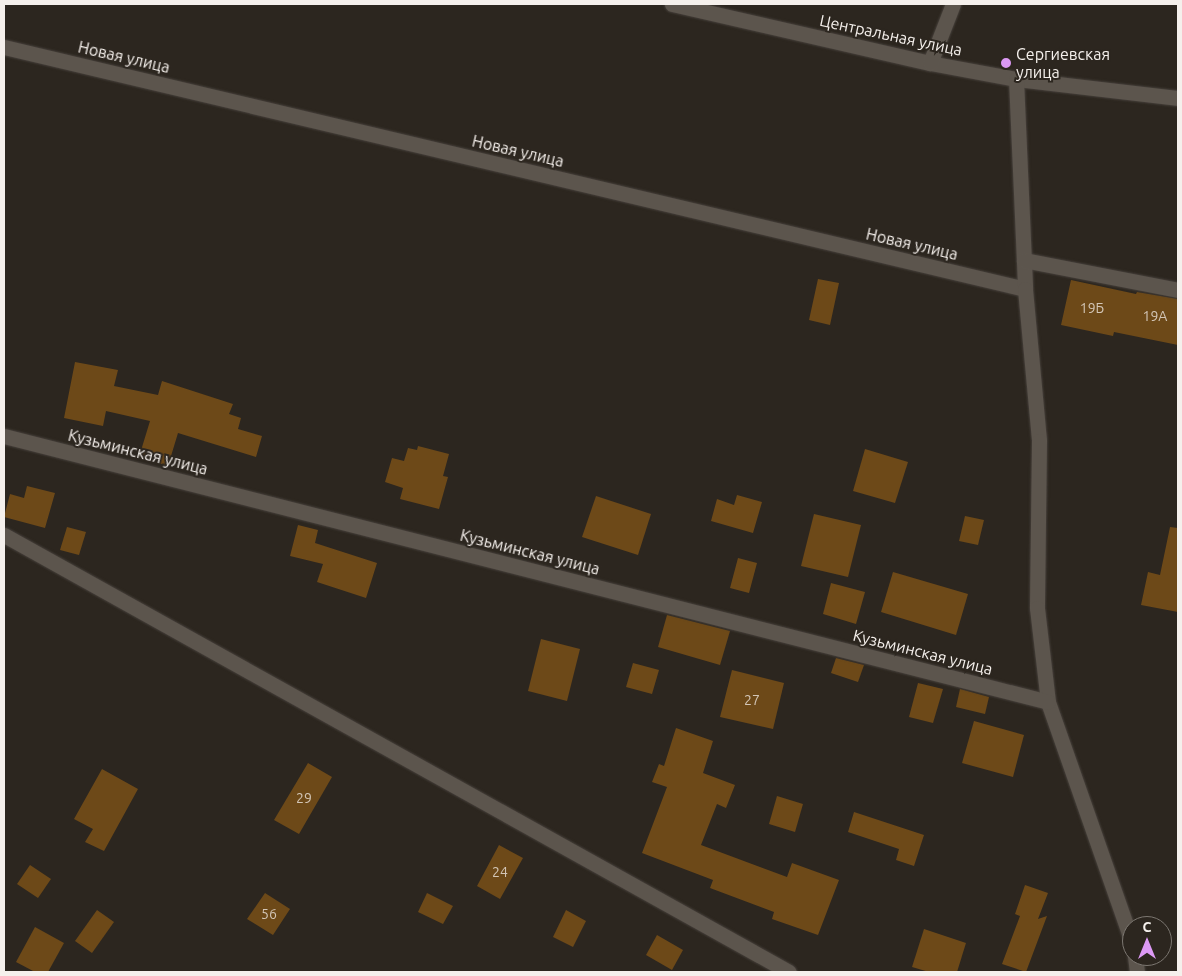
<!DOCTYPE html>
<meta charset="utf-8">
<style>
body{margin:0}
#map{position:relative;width:1182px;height:976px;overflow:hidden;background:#2c261f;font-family:Ubuntu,sans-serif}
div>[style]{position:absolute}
.building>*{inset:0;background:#6d4918}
.roads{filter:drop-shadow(0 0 1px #46403b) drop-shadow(0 0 1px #46403b)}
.minor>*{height:15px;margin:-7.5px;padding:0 7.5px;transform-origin:7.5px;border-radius:7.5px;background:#5c554d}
.dots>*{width:14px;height:14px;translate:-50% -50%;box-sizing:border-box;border:2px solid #2c261f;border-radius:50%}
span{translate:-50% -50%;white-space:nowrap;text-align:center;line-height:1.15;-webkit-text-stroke:4px #2c261f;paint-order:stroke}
.number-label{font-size:14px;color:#d3c6b7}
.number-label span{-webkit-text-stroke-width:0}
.street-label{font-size:16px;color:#f5f0ec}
.poi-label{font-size:16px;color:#f5f0ec}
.left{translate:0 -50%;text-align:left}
.frame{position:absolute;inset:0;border:5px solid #f5f0ec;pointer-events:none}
.north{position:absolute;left:1122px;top:916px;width:50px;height:50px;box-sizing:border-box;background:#2c261f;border:1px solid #7c7771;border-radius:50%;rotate:0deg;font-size:14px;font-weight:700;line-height:20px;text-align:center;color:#f5f0ec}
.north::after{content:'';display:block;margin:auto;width:18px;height:22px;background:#dc99f4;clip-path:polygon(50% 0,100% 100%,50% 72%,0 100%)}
</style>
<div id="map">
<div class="building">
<i style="clip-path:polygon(818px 279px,839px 283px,830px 325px,809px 320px)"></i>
<i style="clip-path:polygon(1071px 280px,1136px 294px,1137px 292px,1178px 299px,1178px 345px,1114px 332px,1113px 336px,1061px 325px)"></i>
<i style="clip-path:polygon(75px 362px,118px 370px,114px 386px,158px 395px,162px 381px,233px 404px,229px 414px,241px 418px,238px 429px,262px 436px,256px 457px,178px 433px,168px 466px,139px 457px,150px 421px,106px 411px,103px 426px,64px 418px)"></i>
<i style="clip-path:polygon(418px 446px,449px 454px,443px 476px,448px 477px,439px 509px,400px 499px,403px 488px,385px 482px,392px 458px,404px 461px,408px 448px,417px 450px)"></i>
<i style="clip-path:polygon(865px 449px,908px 462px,895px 503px,853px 491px)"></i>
<i style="clip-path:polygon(27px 486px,55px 493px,45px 528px,4px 517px,10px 494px,24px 498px)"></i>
<i style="clip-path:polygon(737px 495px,762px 502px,753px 533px,711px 521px,717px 499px,734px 505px)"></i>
<i style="clip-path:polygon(596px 496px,651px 514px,638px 555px,582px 537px)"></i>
<i style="clip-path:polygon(814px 514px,861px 525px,848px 577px,801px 566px)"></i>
<i style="clip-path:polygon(965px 516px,984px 520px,978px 545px,959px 541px)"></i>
<i style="clip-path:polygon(298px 525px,318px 530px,315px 543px,377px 563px,366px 598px,317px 582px,323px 564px,290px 556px)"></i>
<i style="clip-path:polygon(67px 527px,86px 532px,79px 555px,60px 550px)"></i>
<i style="clip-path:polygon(1170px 527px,1178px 528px,1178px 612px,1141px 605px,1148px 572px,1160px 575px)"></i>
<i style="clip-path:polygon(738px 558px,757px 563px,749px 593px,730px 588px)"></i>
<i style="clip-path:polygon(893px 572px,968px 594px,956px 635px,881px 612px)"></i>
<i style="clip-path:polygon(831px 583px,865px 592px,856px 624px,823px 614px)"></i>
<i style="clip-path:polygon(667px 615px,730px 631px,720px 665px,658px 647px)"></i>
<i style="clip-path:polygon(541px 639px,580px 649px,567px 701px,528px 691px)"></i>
<i style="clip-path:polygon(836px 658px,864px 665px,858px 682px,831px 673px)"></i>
<i style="clip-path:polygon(633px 663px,659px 670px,652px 694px,626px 687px)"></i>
<i style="clip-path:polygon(732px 670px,784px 683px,773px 729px,720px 717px)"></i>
<i style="clip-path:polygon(918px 683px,943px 689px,933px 723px,909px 717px)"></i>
<i style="clip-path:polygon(960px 689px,989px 697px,985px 714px,956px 707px)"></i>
<i style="clip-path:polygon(974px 721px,1024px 735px,1013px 777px,962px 763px)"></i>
<i style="clip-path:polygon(676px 728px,713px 741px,703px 773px,735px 785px,726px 808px,717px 804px,701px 845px,787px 877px,792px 863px,839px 880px,818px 935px,772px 919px,774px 912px,710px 888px,713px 880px,642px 853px,667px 787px,652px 782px,659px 764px,664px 766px)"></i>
<i style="clip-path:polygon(308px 763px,332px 777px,299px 834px,274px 820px)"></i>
<i style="clip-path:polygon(102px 769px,138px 789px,104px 851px,85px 842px,93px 829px,74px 819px)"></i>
<i style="clip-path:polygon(777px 796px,803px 804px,795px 832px,769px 824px)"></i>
<i style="clip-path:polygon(854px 812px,924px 835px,914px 866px,896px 860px,899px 849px,848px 832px)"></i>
<i style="clip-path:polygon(499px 845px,523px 858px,500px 899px,477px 886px)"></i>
<i style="clip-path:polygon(30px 865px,51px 879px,38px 898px,17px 884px)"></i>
<i style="clip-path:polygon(1025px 885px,1048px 893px,1038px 919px,1047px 916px,1026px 972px,1002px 964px,1020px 916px,1015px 914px)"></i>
<i style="clip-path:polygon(265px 893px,290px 909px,273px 935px,247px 919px)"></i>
<i style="clip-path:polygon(427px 893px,453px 906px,443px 924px,418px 912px)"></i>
<i style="clip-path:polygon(97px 910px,114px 922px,92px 953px,75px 941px)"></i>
<i style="clip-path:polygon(566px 910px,586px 921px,573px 947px,553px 937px)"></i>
<i style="clip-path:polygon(35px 927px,64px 943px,48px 972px,35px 972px,16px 962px)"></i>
<i style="clip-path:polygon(924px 929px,966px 943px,957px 972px,929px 972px,912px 967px)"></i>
<i style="clip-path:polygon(657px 935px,683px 950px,672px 970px,646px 955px)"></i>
</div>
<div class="roads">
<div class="minor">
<i style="left:672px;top:4px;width:265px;rotate:12.9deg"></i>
<i style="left:930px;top:63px;width:87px;rotate:10.5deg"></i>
<i style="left:1016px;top:79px;width:163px;rotate:6.7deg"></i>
<i style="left:4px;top:47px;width:1049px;rotate:13.33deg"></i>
<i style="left:930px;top:63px;width:63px;rotate:-68.7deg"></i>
<i style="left:1016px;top:79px;width:210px;rotate:87.5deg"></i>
<i style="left:1025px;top:289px;width:153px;rotate:84.7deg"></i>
<i style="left:1039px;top:441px;width:167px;rotate:90.7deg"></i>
<i style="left:1037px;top:608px;width:95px;rotate:83.3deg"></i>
<i style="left:1048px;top:702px;width:254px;rotate:70.7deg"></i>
<i style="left:1024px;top:260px;width:157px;rotate:11deg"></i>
<i style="left:4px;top:436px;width:1077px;rotate:14.29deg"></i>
<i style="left:4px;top:535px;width:898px;rotate:29.1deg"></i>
<i style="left:1135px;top:956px;width:16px;rotate:83deg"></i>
</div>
</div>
<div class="dots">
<i style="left:1006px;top:63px;background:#dc99f4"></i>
</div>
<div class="number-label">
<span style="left:1092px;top:308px">19Б</span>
<span style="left:1155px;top:316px">19А</span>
<span style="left:752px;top:700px">27</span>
<span style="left:304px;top:798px">29</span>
<span style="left:500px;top:872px">24</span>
<span style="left:269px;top:914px">56</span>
</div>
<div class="street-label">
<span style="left:891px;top:35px;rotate:12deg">Центральная улица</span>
<span style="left:124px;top:57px;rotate:13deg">Новая улица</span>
<span style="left:518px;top:151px;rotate:13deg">Новая улица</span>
<span style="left:912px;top:244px;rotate:13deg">Новая улица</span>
<span style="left:138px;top:452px;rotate:14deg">Кузьминская улица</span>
<span style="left:530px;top:552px;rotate:14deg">Кузьминская улица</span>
<span style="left:923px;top:652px;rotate:14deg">Кузьминская улица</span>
</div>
<div class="poi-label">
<span class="left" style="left:1016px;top:63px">Сергиевская<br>улица</span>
</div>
<div class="frame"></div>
<div class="north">С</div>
</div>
